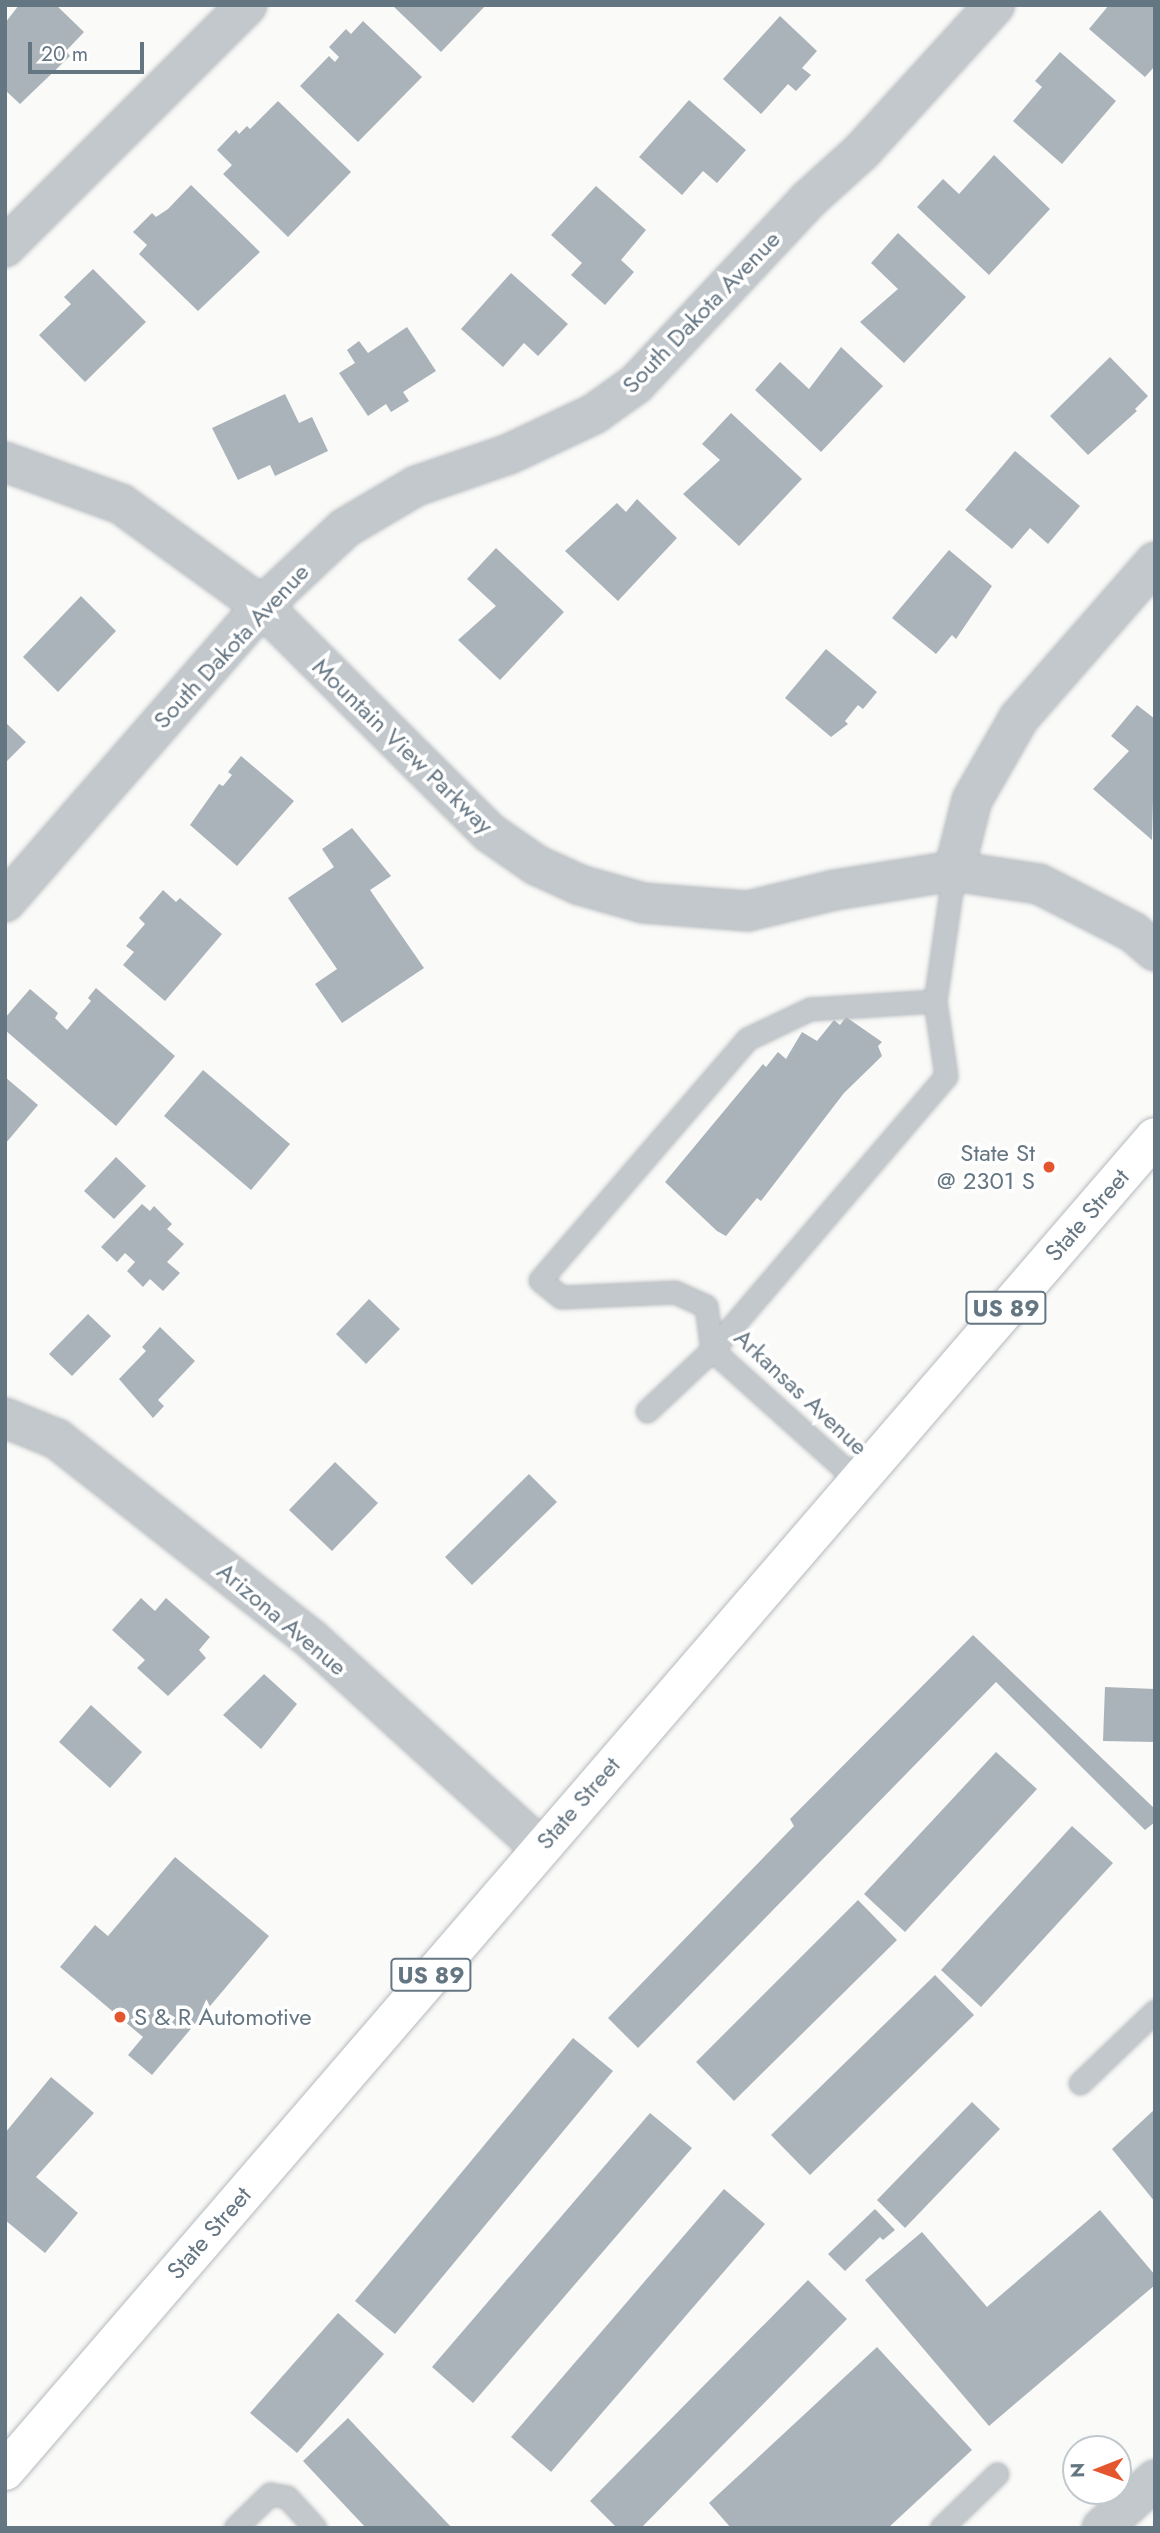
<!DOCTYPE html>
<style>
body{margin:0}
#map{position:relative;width:1160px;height:2533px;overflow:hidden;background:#fafaf8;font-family:Jost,sans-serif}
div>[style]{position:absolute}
.building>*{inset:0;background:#aab3b9}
.roads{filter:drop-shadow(0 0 2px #b5babe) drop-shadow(0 0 2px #b5babe)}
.lane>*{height:21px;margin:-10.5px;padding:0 10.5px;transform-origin:10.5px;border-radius:10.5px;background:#c3c8cc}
.street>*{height:38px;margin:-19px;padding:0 19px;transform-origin:19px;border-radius:19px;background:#c3c8cc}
.primary>*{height:38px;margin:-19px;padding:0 19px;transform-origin:19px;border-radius:19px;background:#fff}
.dots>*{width:19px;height:19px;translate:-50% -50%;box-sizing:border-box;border:4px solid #fff;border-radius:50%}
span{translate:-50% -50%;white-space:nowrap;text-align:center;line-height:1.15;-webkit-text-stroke:7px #fff;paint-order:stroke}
.shield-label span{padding:2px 5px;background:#fff;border:2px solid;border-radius:5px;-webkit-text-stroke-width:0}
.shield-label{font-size:23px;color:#657683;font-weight:700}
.street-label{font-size:24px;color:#657683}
.poi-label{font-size:24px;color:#657683}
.right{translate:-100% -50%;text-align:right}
.left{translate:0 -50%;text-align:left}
.frame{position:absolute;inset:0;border:7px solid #657683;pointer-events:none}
.north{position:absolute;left:1062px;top:2435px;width:70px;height:70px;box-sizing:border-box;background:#fff;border:2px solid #c1c8cd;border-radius:50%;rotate:269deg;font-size:19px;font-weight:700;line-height:28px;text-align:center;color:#657683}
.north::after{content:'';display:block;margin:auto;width:24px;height:32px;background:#e4572e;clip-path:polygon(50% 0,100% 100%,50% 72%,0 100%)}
.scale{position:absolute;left:28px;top:42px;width:116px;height:32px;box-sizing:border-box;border:4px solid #657683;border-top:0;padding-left:9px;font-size:21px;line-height:24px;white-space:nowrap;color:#657683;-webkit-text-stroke:5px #fff;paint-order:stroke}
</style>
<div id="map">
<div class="building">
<i style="clip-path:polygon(19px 5px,56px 5px,84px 32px,66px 51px,70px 56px,20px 104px,5px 90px,5px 23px)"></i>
<i style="clip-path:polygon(392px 5px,486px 5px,441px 52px)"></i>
<i style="clip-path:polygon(1109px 5px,1155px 5px,1155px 66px,1145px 77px,1089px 29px)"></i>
<i style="clip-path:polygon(780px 16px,817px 51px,802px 68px,811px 75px,796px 91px,788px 84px,761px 114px,723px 79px)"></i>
<i style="clip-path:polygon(363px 21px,422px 77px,358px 142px,300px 86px,329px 56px,335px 62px,339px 57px,329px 47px,346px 29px,351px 34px)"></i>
<i style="clip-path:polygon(1060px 52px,1116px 101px,1062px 164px,1013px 121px,1042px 87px,1035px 81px)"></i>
<i style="clip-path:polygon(689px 100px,746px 150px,717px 183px,703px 171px,682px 195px,639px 157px)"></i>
<i style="clip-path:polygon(278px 101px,351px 172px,288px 237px,223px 174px,232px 165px,217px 150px,236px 130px,239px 134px,247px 126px,250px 129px)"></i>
<i style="clip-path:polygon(994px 155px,1050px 209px,989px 275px,917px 207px,943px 179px,959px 194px)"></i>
<i style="clip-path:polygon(191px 185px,260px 252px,198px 311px,139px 254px,147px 245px,133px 232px,152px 213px,156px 217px,168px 209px)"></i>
<i style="clip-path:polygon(596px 186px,646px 230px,621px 260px,634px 272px,605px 305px,571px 275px,582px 263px,551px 235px)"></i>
<i style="clip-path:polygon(898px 233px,966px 297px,904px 363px,860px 322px,898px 289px,871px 263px)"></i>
<i style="clip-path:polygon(93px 269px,146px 322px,85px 382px,39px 335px,71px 304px,64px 297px)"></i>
<i style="clip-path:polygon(511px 273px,568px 324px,538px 356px,524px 343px,503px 367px,461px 329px)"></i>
<i style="clip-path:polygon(407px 327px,436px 371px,403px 392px,409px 401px,391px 412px,386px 404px,368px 416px,339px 373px,355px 363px,347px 350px,359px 341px,368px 353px)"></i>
<i style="clip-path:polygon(841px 347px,883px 386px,821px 452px,755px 390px,780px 362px,809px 389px)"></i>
<i style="clip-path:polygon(1110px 357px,1148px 396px,1135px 409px,1137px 411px,1088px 455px,1050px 416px)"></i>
<i style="clip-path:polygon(285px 394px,299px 423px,312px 417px,328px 451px,275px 476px,270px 465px,238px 480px,212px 428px)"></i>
<i style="clip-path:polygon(731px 413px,802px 479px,739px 546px,683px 494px,720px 460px,702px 444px)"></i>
<i style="clip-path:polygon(1015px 451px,1080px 506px,1048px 544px,1030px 528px,1012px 549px,965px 510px)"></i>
<i style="clip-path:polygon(637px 499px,677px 538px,618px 601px,565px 551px,617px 503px,626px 512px)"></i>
<i style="clip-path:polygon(496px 548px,564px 612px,500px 680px,458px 640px,496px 606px,467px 579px)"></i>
<i style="clip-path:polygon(949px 550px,992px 586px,956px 639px,952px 635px,936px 654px,892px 618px)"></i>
<i style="clip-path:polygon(81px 596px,116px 631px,58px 692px,23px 657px)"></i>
<i style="clip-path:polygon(826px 649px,877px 692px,863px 709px,858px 705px,845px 721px,848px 724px,831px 737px,785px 698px)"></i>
<i style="clip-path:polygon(1137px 705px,1155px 719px,1152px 840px,1093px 789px,1129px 751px,1111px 736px)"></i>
<i style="clip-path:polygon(5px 722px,26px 742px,5px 763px)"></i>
<i style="clip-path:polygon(241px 756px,294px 801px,237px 866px,190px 825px,219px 784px,223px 786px,232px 775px,228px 772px)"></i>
<i style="clip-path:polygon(352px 828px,391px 876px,370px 890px,424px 968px,342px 1023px,315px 984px,337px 969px,288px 898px,334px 867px,322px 849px)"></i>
<i style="clip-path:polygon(163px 890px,176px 902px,180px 898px,222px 934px,165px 1001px,123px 965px,134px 952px,126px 946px,145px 924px,139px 918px)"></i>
<i style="clip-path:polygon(96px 988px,175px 1056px,116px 1126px,5px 1030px,5px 1018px,30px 989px,58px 1013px,55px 1018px,67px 1030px,91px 1001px,88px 998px)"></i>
<i style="clip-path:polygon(846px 1017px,882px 1042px,878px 1046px,882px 1056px,844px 1093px,761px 1201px,757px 1198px,726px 1236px,717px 1231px,665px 1182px,763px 1064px,766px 1067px,778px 1052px,786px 1059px,802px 1032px,817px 1041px,834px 1020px,840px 1025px)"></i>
<i style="clip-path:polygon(203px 1070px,290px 1144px,251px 1190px,164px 1116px)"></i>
<i style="clip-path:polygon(5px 1077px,38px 1105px,5px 1144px)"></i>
<i style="clip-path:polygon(116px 1157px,146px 1186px,114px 1219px,84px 1191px)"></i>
<i style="clip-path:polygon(142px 1204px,150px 1211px,154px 1206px,172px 1224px,167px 1229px,184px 1244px,167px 1262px,180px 1273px,163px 1291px,150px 1279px,143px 1287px,127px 1271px,135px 1262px,125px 1253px,117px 1262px,101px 1247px)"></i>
<i style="clip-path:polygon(369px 1299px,400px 1329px,366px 1364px,336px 1334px)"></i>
<i style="clip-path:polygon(88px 1314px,111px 1336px,72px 1376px,49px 1354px)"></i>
<i style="clip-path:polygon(160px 1327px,195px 1361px,158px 1400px,164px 1406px,153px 1418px,119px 1379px,146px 1351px,142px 1347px)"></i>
<i style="clip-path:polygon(335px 1462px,378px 1503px,332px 1551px,289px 1510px)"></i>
<i style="clip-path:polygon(529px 1474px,557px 1502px,472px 1585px,445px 1557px)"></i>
<i style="clip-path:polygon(141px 1598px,155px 1611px,166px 1598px,210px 1637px,199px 1650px,206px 1658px,168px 1696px,137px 1668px,145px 1660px,112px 1630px)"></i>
<i style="clip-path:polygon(973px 1635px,1155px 1809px,1155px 1822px,1145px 1830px,996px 1682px,638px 2048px,608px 2018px,794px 1826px,790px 1819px)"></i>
<i style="clip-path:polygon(264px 1674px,297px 1704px,261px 1749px,223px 1715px)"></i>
<i style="clip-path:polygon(1105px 1687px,1155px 1689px,1155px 1742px,1103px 1741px)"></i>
<i style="clip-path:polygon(91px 1705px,142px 1752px,110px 1788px,59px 1742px)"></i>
<i style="clip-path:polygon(996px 1752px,1037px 1789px,905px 1932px,864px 1894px)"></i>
<i style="clip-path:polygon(1072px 1826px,1113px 1863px,981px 2007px,941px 1970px)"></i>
<i style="clip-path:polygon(175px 1857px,269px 1936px,152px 2075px,128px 2055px,143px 2037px,60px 1967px,95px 1925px,108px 1936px)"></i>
<i style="clip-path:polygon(858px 1900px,897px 1940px,734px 2101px,696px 2062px)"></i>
<i style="clip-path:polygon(935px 1975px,974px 2015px,810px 2175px,771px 2135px)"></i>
<i style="clip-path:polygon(573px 2038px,613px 2071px,395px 2334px,355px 2301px)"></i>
<i style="clip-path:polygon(51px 2077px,94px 2113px,36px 2177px,78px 2213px,45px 2253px,5px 2220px,5px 2133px)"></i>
<i style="clip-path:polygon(972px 2102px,1000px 2129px,905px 2228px,877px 2200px)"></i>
<i style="clip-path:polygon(1155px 2109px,1155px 2202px,1112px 2149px)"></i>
<i style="clip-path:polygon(650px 2113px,692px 2148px,473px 2403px,432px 2367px)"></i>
<i style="clip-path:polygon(724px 2189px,765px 2224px,551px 2472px,511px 2437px)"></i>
<i style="clip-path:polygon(875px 2209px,895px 2230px,883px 2240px,880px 2237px,845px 2271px,828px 2254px)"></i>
<i style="clip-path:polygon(1100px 2210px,1155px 2275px,1155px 2285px,989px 2426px,865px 2280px,922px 2232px,987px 2307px)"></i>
<i style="clip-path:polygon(808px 2280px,847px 2319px,641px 2528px,617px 2528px,590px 2501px)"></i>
<i style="clip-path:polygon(338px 2313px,384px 2354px,297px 2453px,250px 2413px)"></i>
<i style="clip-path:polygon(877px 2347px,972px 2450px,888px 2528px,731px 2528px,709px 2503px)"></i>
<i style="clip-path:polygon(348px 2418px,452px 2528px,366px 2528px,303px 2461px)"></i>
</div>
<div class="roads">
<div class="lane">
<i style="left:647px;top:1411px;width:89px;rotate:-43.2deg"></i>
<i style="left:712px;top:1350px;width:360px;rotate:-49.5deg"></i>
<i style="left:946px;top:1076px;width:76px;rotate:-98.3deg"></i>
<i style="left:935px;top:1001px;width:131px;rotate:-81.7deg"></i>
<i style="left:857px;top:1480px;width:195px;rotate:-138.1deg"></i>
<i style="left:712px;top:1350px;width:44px;rotate:-97.8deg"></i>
<i style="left:706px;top:1306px;width:34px;rotate:-156deg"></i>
<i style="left:675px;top:1292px;width:114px;rotate:177.5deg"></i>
<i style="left:561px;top:1297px;width:27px;rotate:-141deg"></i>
<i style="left:540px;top:1280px;width:318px;rotate:-49.3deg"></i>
<i style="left:747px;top:1039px;width:70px;rotate:-25.5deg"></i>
<i style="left:810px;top:1009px;width:125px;rotate:-3.7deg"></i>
<i style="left:1080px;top:2083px;width:104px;rotate:-43.8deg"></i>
<i style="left:235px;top:2528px;width:49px;rotate:-44.2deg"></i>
<i style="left:270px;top:2494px;width:17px;rotate:10deg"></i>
<i style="left:287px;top:2497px;width:42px;rotate:47.9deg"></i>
<i style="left:941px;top:2528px;width:78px;rotate:-44deg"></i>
</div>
<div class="street">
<i style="left:5px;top:247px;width:342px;rotate:-45deg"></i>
<i style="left:5px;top:462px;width:123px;rotate:19.9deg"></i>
<i style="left:121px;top:504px;width:174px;rotate:35.9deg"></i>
<i style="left:262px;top:606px;width:322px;rotate:44.9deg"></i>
<i style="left:490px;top:833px;width:56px;rotate:34.8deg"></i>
<i style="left:536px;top:865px;width:48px;rotate:24.4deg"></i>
<i style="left:580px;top:885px;width:66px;rotate:15.9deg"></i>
<i style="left:643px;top:903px;width:105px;rotate:4.4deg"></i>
<i style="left:748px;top:911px;width:89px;rotate:-13.6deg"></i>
<i style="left:835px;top:890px;width:121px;rotate:-9.1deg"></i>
<i style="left:954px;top:871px;width:86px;rotate:8.7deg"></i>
<i style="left:1039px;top:884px;width:106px;rotate:27.1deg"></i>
<i style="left:1133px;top:932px;width:29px;rotate:41deg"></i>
<i style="left:954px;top:871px;width:73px;rotate:-75.8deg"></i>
<i style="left:972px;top:800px;width:95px;rotate:-60.2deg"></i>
<i style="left:1019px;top:718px;width:207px;rotate:-48.9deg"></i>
<i style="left:5px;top:902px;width:392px;rotate:-49deg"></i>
<i style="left:262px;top:606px;width:114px;rotate:-43.2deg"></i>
<i style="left:345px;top:528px;width:82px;rotate:-30.6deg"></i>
<i style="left:416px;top:486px;width:98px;rotate:-19deg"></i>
<i style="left:509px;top:454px;width:94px;rotate:-25.2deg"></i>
<i style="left:594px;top:414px;width:52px;rotate:-35.5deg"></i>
<i style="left:636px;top:384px;width:252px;rotate:-46.9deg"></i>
<i style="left:808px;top:200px;width:73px;rotate:-42.2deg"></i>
<i style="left:862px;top:151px;width:197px;rotate:-47.7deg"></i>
<i style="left:5px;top:1418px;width:56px;rotate:22deg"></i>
<i style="left:57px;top:1439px;width:322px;rotate:38.2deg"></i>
<i style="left:310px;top:1638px;width:311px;rotate:42.3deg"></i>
<i style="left:1102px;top:2528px;width:72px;rotate:-42.2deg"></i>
</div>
<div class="primary">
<i style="left:5px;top:2471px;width:1761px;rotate:-49.24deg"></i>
</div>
</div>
<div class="dots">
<i style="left:1049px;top:1167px;background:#e4572e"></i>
<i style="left:120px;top:2017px;background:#e4572e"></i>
</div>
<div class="shield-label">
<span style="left:1006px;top:1308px">US 89</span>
<span style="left:431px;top:1975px">US 89</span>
</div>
<div class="street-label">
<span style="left:701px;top:312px;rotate:-46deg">South Dakota Avenue</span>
<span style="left:231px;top:646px;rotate:-47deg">South Dakota Avenue</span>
<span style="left:403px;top:746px;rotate:44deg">Mountain View Parkway</span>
<span style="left:1087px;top:1215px;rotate:-49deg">State Street</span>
<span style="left:801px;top:1392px;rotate:43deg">Arkansas Avenue</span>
<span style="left:282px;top:1619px;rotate:40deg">Arizona Avenue</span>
<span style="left:578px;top:1803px;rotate:-49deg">State Street</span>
<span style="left:209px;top:2233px;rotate:-49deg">State Street</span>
</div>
<div class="poi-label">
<span class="right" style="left:1035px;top:1167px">State St<br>@ 2301 S</span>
<span class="left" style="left:134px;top:2017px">S &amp; R Automotive</span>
</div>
<div class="frame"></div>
<div class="north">N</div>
<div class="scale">20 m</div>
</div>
